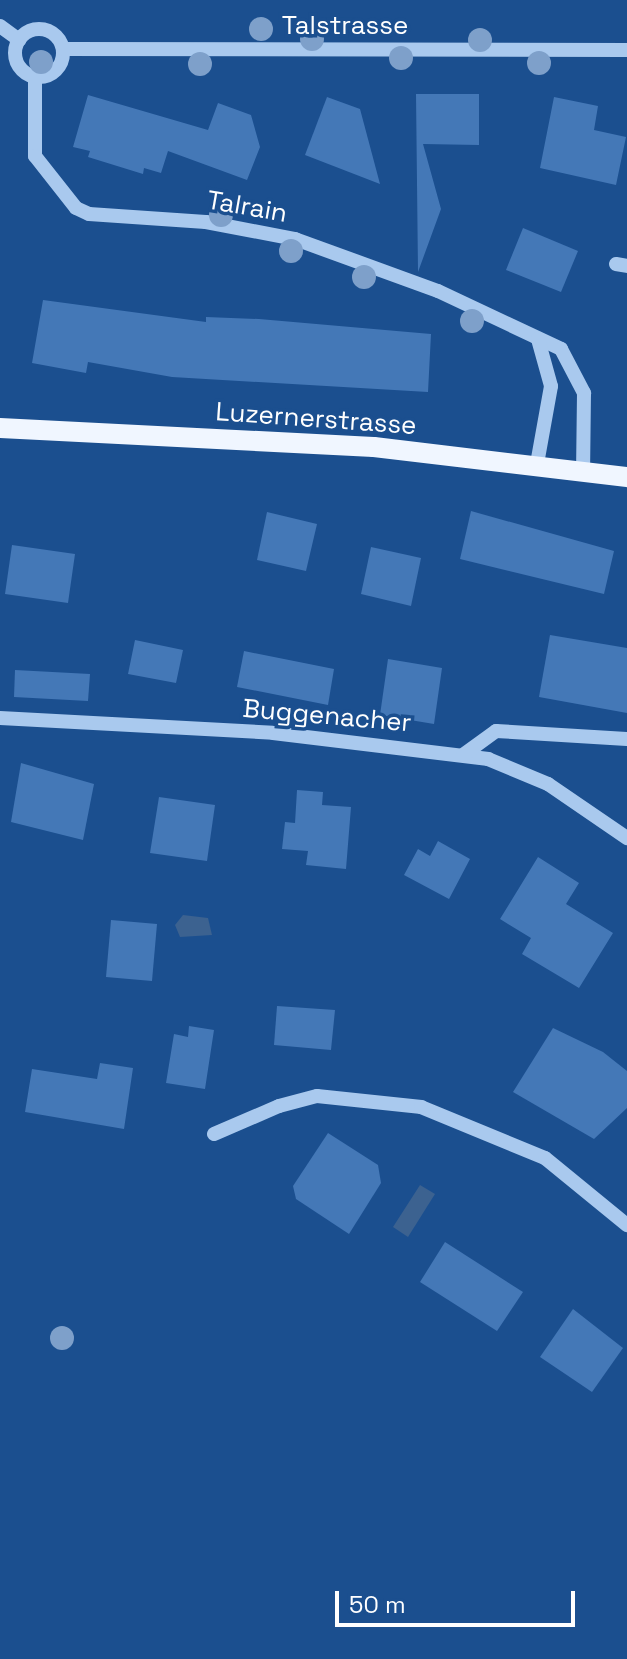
<!DOCTYPE html>
<style>
body{margin:0}
#map{position:relative;width:627px;height:1659px;overflow:hidden;background:#1b4f8f;font-family:"Space Grotesk",sans-serif}
div>[style]{position:absolute}
.water>*{inset:0;background:#3c6290}
.building>*{inset:0;background:#4478b7}
.minor>*{height:14px;margin:-7px;padding:0 7px;transform-origin:7px;border-radius:7px;background:#a9c9ee}
.minor>.ring{margin:-7px;padding:0;box-sizing:content-box;background:none;border:14px solid #a9c9ee;border-radius:50%}
.major>*{height:20px;margin:-10px;padding:0 10px;transform-origin:10px;border-radius:10px;background:#f0f6ff}
.trees>*{width:24px;height:24px;margin:-12px;border-radius:50%;background:#7ea0ca}
span{translate:-50% -50%;white-space:nowrap;text-align:center;line-height:1.15;-webkit-text-stroke:7px #1b4f8f;paint-order:stroke}
.street-label{font-size:26px;color:#fff}
.scale{position:absolute;left:335px;top:1591px;width:240px;height:36px;box-sizing:border-box;border:4px solid #fff;border-top:0;padding-left:10px;font-size:24px;line-height:28px;white-space:nowrap;color:#fff;-webkit-text-stroke:6px #1b4f8f;paint-order:stroke}
</style>
<div id="map">
<div class="water">
<i style="clip-path:polygon(183px 915px,208px 918px,212px 935px,180px 937px,175px 925px)"></i>
<i style="clip-path:polygon(420px 1185px,435px 1194px,408px 1237px,393px 1227px)"></i>
</div>
<div class="building">
<i style="clip-path:polygon(416px 94px,479px 94px,479px 145px,423px 144px,441px 209px,418px 272px)"></i>
<i style="clip-path:polygon(88px 95px,208px 130px,218px 103px,251px 115px,260px 147px,247px 180px,168px 151px,161px 173px,144px 168px,143px 174px,88px 157px,90px 151px,73px 147px)"></i>
<i style="clip-path:polygon(327px 97px,360px 109px,380px 184px,305px 155px)"></i>
<i style="clip-path:polygon(554px 97px,598px 106px,594px 130px,626px 137px,616px 185px,540px 168px)"></i>
<i style="clip-path:polygon(523px 228px,578px 251px,561px 292px,506px 270px)"></i>
<i style="clip-path:polygon(43px 300px,206px 322px,206px 317px,259px 319px,431px 334px,428px 392px,172px 377px,88px 362px,86px 373px,32px 363px)"></i>
<i style="clip-path:polygon(471px 511px,614px 551px,604px 594px,460px 559px)"></i>
<i style="clip-path:polygon(267px 512px,317px 524px,306px 571px,257px 560px)"></i>
<i style="clip-path:polygon(12px 545px,75px 554px,68px 603px,5px 594px)"></i>
<i style="clip-path:polygon(371px 547px,421px 558px,411px 606px,361px 594px)"></i>
<i style="clip-path:polygon(550px 635px,627px 648px,627px 713px,539px 697px)"></i>
<i style="clip-path:polygon(135px 640px,183px 650px,176px 683px,128px 674px)"></i>
<i style="clip-path:polygon(244px 651px,334px 669px,328px 705px,237px 687px)"></i>
<i style="clip-path:polygon(388px 659px,442px 668px,434px 724px,380px 715px)"></i>
<i style="clip-path:polygon(15px 670px,90px 674px,88px 701px,14px 697px)"></i>
<i style="clip-path:polygon(21px 763px,94px 784px,83px 840px,11px 822px)"></i>
<i style="clip-path:polygon(297px 790px,323px 792px,322px 805px,351px 807px,346px 869px,306px 865px,308px 851px,282px 849px,285px 822px,295px 823px)"></i>
<i style="clip-path:polygon(159px 797px,215px 805px,207px 861px,150px 853px)"></i>
<i style="clip-path:polygon(438px 841px,470px 859px,449px 899px,404px 875px,418px 849px,430px 856px)"></i>
<i style="clip-path:polygon(538px 857px,579px 883px,566px 904px,613px 933px,579px 988px,522px 954px,531px 938px,500px 919px)"></i>
<i style="clip-path:polygon(111px 920px,157px 924px,152px 981px,106px 977px)"></i>
<i style="clip-path:polygon(277px 1006px,335px 1010px,331px 1050px,274px 1045px)"></i>
<i style="clip-path:polygon(189px 1026px,214px 1030px,205px 1089px,166px 1083px,174px 1034px,188px 1037px)"></i>
<i style="clip-path:polygon(553px 1028px,603px 1052px,627px 1071px,627px 1108px,594px 1139px,513px 1092px)"></i>
<i style="clip-path:polygon(100px 1063px,133px 1068px,124px 1129px,25px 1112px,32px 1069px,97px 1079px)"></i>
<i style="clip-path:polygon(328px 1133px,378px 1165px,381px 1183px,349px 1234px,296px 1199px,293px 1186px)"></i>
<i style="clip-path:polygon(445px 1242px,523px 1292px,497px 1331px,420px 1282px)"></i>
<i style="clip-path:polygon(573px 1309px,623px 1348px,592px 1392px,540px 1357px)"></i>
</div>
<div class="minor">
<i style="left:0;top:26px;width:24px;rotate:36deg"></i>
<i class="ring" style="left:15px;top:29px;width:34px;height:34px"></i>
<i style="left:63px;top:49px;width:564px;rotate:0.1deg"></i>
<i style="left:35px;top:77px;width:79px;rotate:90deg"></i>
<i style="left:35px;top:156px;width:66px;rotate:51.7deg"></i>
<i style="left:76px;top:208px;width:14px;rotate:25deg"></i>
<i style="left:89px;top:214px;width:117px;rotate:3.9deg"></i>
<i style="left:206px;top:222px;width:91px;rotate:10.8deg"></i>
<i style="left:295px;top:239px;width:152px;rotate:20deg"></i>
<i style="left:438px;top:291px;width:136px;rotate:25.2deg"></i>
<i style="left:561px;top:349px;width:50px;rotate:62.4deg"></i>
<i style="left:584px;top:393px;width:77px;rotate:90.7deg"></i>
<i style="left:616px;top:264px;width:11px;rotate:10deg"></i>
<i style="left:537px;top:464px;width:79px;rotate:-79.8deg"></i>
<i style="left:551px;top:386px;width:49px;rotate:-105.5deg"></i>
<i style="left:0;top:718px;width:273px;rotate:3.1deg"></i>
<i style="left:273px;top:733px;width:217px;rotate:6.9deg"></i>
<i style="left:488px;top:759px;width:65px;rotate:22.6deg"></i>
<i style="left:548px;top:784px;width:96px;rotate:34.4deg"></i>
<i style="left:463px;top:755px;width:41px;rotate:-36deg"></i>
<i style="left:496px;top:731px;width:131px;rotate:3.5deg"></i>
<i style="left:214px;top:1134px;width:71px;rotate:-23.3deg"></i>
<i style="left:279px;top:1106px;width:39px;rotate:-15deg"></i>
<i style="left:317px;top:1096px;width:105px;rotate:6deg"></i>
<i style="left:421px;top:1107px;width:134px;rotate:22.4deg"></i>
<i style="left:545px;top:1158px;width:106px;rotate:39.3deg"></i>
</div>
<div class="major">
<i style="left:0;top:428px;width:374px;rotate:2.9deg"></i>
<i style="left:374px;top:447px;width:255px;rotate:6.8deg"></i>
</div>
<div class="trees">
<i style="left:261px;top:29px"></i>
<i style="left:312px;top:39px"></i>
<i style="left:480px;top:40px"></i>
<i style="left:401px;top:58px"></i>
<i style="left:41px;top:62px"></i>
<i style="left:539px;top:63px"></i>
<i style="left:200px;top:64px"></i>
<i style="left:221px;top:215px"></i>
<i style="left:291px;top:251px"></i>
<i style="left:364px;top:277px"></i>
<i style="left:472px;top:321px"></i>
<i style="left:62px;top:1338px"></i>
</div>
<div class="street-label">
<span style="left:345px;top:26px">Talstrasse</span>
<span style="left:247px;top:207px;rotate:10deg">Talrain</span>
<span style="left:316px;top:419px;rotate:4deg">Luzernerstrasse</span>
<span style="left:327px;top:716px;rotate:5deg">Buggenacher</span>
</div>
<div class="scale">50 m</div>
</div>
